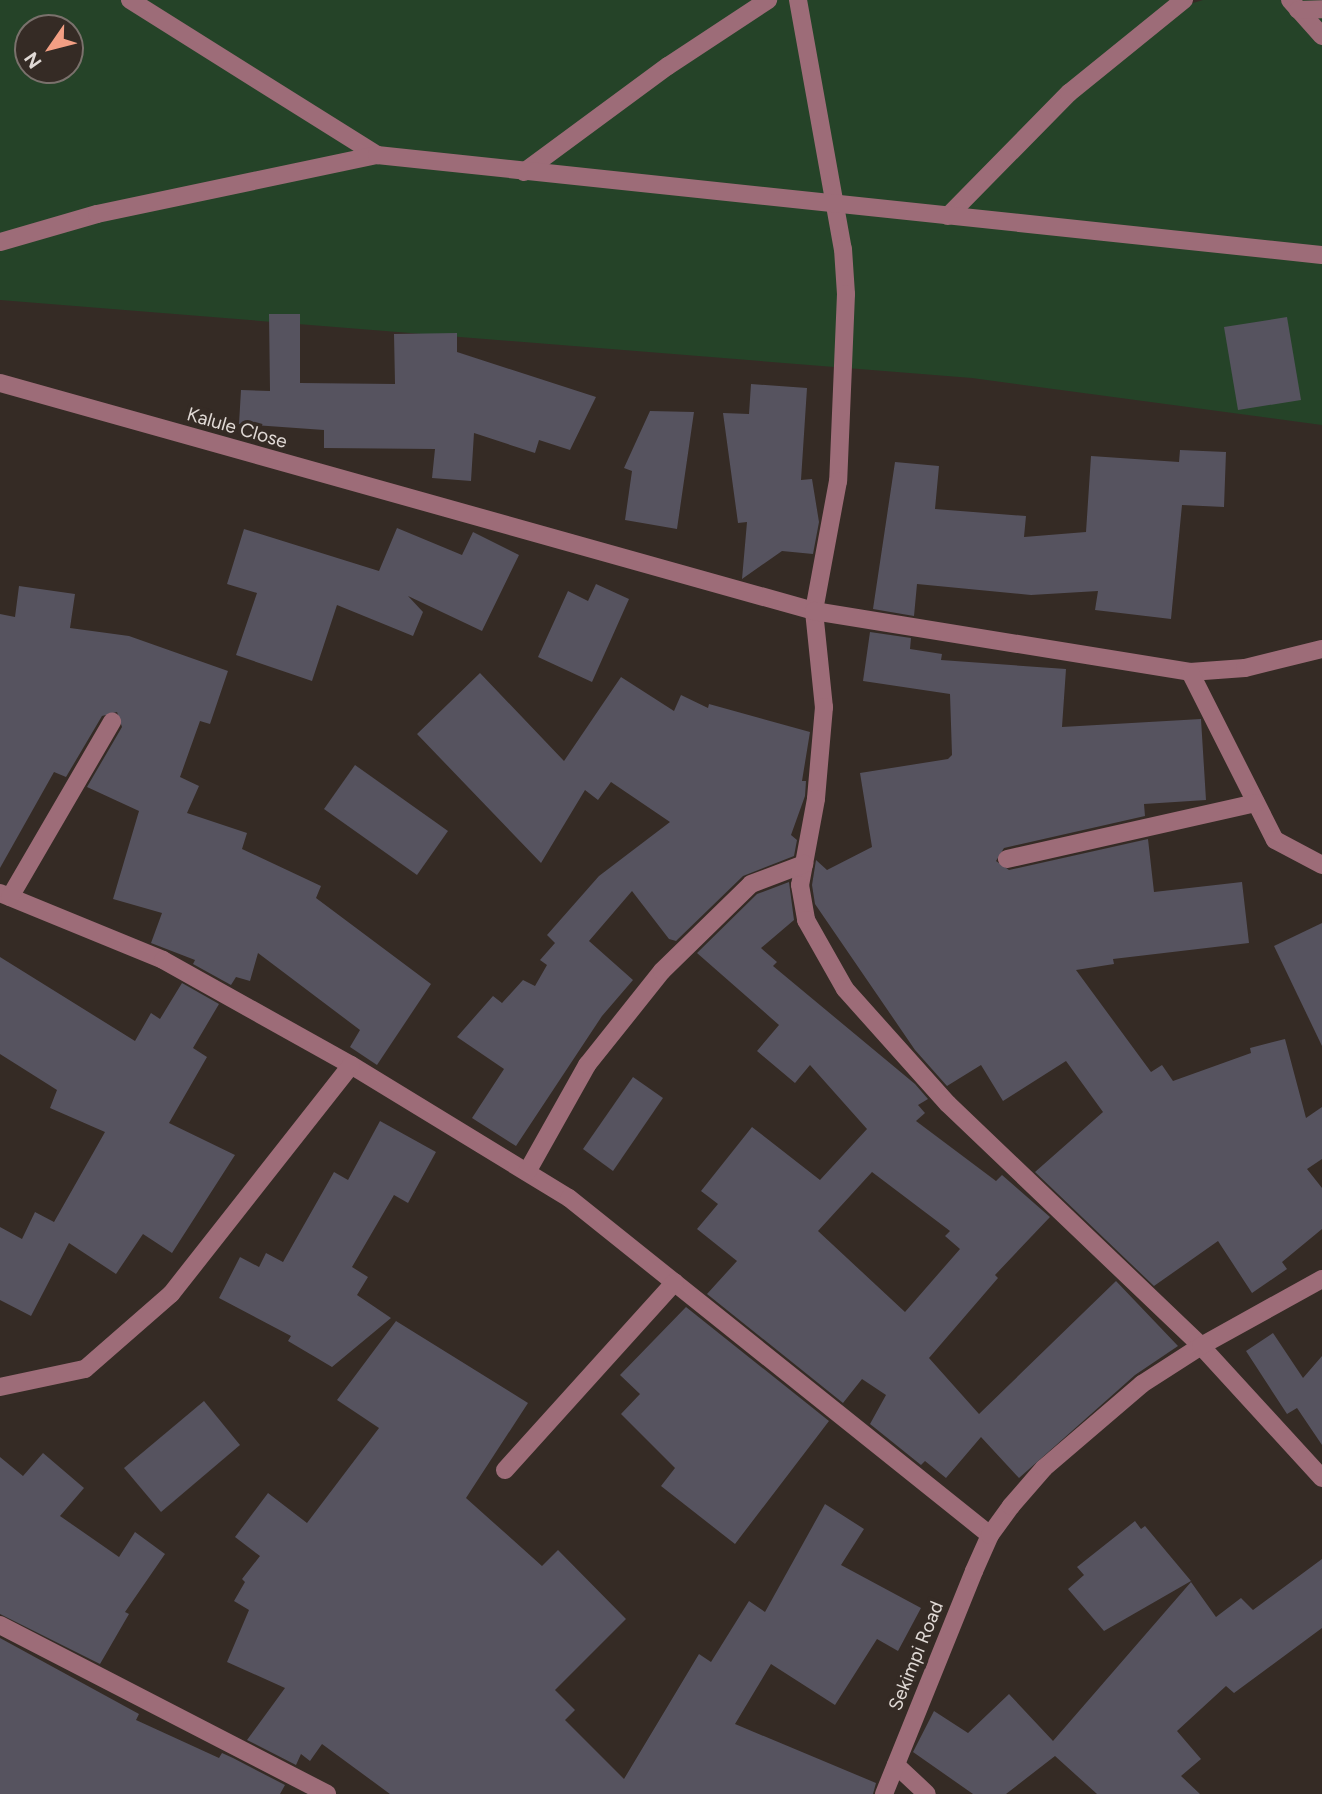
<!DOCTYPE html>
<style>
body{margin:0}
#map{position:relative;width:1322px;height:1794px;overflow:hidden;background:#352b25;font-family:Figtree,sans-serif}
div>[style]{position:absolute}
.green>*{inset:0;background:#254328}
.building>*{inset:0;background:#56535f}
.minor>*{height:18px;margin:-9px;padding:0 9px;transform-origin:9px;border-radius:9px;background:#9d6c78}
span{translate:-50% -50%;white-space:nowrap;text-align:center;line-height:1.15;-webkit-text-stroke:7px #352b25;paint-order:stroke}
.street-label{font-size:19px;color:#e1dad6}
.north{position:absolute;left:14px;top:14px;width:70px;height:70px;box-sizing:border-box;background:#352b25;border:2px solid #7a716c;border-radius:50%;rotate:235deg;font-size:19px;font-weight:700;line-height:28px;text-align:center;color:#e1dad6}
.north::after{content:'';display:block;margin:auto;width:24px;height:32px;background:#f39f84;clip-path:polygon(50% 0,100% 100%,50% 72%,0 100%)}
</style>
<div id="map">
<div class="green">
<i style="clip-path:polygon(evenodd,0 0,1177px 0,1186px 5px,1203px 0,1322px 0,1322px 425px,972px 378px,0 300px,0 0,28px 28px,70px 28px,70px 70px,28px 70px,28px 28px)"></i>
</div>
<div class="building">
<i style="clip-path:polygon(269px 314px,300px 314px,300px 383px,395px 384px,394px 334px,457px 333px,457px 352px,596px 397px,570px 450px,539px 440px,535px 453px,474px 433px,471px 481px,432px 478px,435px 449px,324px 448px,324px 430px,239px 424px,241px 390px,270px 391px)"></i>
<i style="clip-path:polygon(1287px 317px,1301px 400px,1238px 410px,1224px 327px)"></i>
<i style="clip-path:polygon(751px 384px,807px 388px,801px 480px,812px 479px,819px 522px,813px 554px,782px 551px,742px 579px,747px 522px,738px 523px,723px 413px,749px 414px)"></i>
<i style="clip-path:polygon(650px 411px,694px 412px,677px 529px,625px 520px,632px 471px,624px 468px)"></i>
<i style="clip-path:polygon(1180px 450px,1226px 452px,1224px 507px,1182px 505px,1171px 619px,1095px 610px,1098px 591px,1031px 595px,917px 584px,914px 616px,873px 609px,895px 462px,939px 466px,935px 509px,1026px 516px,1024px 537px,1086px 532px,1091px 456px,1179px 462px)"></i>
<i style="clip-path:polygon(397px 528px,462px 555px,473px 532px,519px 555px,482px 631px,408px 596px,423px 612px,413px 636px,337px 605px,312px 681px,236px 655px,257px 593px,227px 584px,244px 529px,379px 571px)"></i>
<i style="clip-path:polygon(596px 584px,629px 599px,592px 682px,538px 657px,568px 591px,588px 601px)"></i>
<i style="clip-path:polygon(19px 586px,75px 594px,70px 628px,129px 636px,228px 671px,210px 724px,200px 721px,180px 777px,199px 786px,187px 813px,247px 833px,242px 849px,321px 886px,316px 898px,431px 984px,377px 1065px,350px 1047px,360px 1030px,258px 953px,250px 981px,236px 977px,231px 985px,193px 964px,195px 960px,151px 943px,162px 913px,113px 899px,139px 811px,87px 787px,122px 727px,117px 712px,102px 716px,66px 777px,54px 772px,0 868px,0 614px,15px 617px)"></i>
<i style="clip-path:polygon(870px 632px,911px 638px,910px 649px,942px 654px,941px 660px,1066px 669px,1062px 727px,1201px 719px,1206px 800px,1144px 804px,1145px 816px,1004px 848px,996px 861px,1009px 870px,1148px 839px,1154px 892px,1242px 882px,1249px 943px,1113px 959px,1114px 964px,1076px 970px,1151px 1072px,1162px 1065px,1173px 1081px,1251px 1053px,1250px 1048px,1285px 1039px,1306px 1118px,1322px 1107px,1322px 1159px,1307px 1169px,1322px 1188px,1322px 1229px,1282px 1262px,1287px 1269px,1252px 1293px,1218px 1241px,1154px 1286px,1035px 1172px,1103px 1112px,1066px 1061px,1003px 1101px,981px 1065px,947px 1086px,915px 1050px,815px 904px,812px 885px,816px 860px,827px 870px,872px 847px,860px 773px,948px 759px,952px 755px,950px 694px,863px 681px)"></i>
<i style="clip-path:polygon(480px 673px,564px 761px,621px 677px,674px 711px,681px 695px,708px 708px,709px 704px,810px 732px,802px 781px,806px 781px,805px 796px,791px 835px,797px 840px,794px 856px,743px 876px,676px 941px,669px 939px,632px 891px,589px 941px,633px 980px,602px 1016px,516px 1146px,472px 1118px,504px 1069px,457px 1037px,493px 996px,502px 1003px,523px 980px,535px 986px,547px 965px,540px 960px,555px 943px,547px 935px,599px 876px,670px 822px,611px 782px,598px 800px,585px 790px,541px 863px,417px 734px)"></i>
<i style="clip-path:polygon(355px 765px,448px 831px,417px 875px,324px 809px)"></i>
<i style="clip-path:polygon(evenodd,789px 882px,794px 920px,761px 948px,777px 962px,773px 966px,915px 1084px,928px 1099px,918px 1105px,925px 1113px,916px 1121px,996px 1181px,1002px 1175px,1050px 1217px,995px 1275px,998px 1278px,929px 1358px,979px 1414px,1116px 1281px,1178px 1346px,1135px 1375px,1019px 1478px,981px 1437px,946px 1478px,925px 1461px,921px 1465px,870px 1424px,886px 1395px,862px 1379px,843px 1403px,707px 1294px,737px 1261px,697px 1229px,718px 1204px,701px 1191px,752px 1127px,820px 1180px,867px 1129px,810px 1065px,795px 1083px,757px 1051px,779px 1025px,697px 953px,757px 894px,789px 882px,872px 1172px,950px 1231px,945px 1236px,960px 1249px,905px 1312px,818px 1231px,872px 1172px)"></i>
<i style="clip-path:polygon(1322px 923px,1322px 1046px,1274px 946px)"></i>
<i style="clip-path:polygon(0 957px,135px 1041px,151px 1013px,160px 1019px,182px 983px,219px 1004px,193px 1048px,207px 1057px,169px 1123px,235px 1155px,172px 1253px,143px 1234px,116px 1274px,69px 1243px,31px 1316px,0 1300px,0 1227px,22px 1239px,35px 1212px,54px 1222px,105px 1132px,50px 1108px,57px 1090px,0 1054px)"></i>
<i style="clip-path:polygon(633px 1077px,663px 1098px,613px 1171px,583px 1149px)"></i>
<i style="clip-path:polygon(380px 1121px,436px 1152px,408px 1203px,394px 1195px,352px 1267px,368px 1277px,357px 1295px,391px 1318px,332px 1367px,288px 1341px,291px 1336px,219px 1298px,240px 1257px,259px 1267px,266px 1253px,283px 1262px,334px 1172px,348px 1180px)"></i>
<i style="clip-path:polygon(686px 1307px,829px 1421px,735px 1544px,661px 1486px,675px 1468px,621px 1414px,640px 1394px,620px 1375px)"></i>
<i style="clip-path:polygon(396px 1321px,528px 1403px,466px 1498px,542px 1566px,558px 1550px,626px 1619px,555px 1690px,575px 1710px,565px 1720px,624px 1779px,699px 1654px,711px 1662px,749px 1601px,765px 1612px,825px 1504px,864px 1529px,841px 1565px,921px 1608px,898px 1651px,877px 1639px,835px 1705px,771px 1664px,735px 1724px,876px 1783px,873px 1794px,390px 1794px,322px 1744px,310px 1761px,301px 1754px,296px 1765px,247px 1740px,285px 1688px,227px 1662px,249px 1610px,234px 1601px,245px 1582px,242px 1579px,260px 1556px,235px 1537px,268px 1493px,307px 1523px,379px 1428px,337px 1400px)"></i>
<i style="clip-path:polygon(1273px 1333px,1303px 1378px,1322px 1356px,1322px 1445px,1297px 1408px,1287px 1414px,1246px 1351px)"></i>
<i style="clip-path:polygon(204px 1401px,240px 1445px,161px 1512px,124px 1468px)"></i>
<i style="clip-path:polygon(43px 1453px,84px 1488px,60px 1516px,119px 1557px,135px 1532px,165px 1554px,125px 1612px,129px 1614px,100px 1664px,0 1614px,0 1457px,23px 1476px)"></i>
<i style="clip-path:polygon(1135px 1521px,1141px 1529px,1145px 1526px,1191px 1581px,1104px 1631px,1068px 1589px,1084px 1575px,1077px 1567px)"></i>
<i style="clip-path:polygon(1322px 1559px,1322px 1628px,1234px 1693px,1226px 1686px,1177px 1731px,1201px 1759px,1181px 1776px,1200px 1794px,1097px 1794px,1055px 1756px,1006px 1794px,973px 1794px,913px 1752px,934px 1711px,968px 1733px,1009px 1694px,1053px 1741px,1191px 1582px,1216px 1617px,1241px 1598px,1253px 1610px)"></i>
<i style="clip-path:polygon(0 1638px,139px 1714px,136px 1720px,219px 1758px,222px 1753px,233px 1758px,285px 1785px,280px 1794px,0 1794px)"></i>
</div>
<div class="minor">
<i style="left:130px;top:0;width:292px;rotate:32.1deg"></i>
<i style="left:798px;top:0;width:253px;rotate:79.8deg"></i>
<i style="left:843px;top:249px;width:45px;rotate:86.2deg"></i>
<i style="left:846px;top:294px;width:187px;rotate:92.4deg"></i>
<i style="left:838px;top:481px;width:132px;rotate:100.5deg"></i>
<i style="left:814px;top:611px;width:97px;rotate:84.1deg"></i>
<i style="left:824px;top:707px;width:92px;rotate:95deg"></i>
<i style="left:816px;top:799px;width:87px;rotate:100.5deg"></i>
<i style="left:800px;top:885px;width:36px;rotate:80deg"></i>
<i style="left:806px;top:920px;width:79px;rotate:60.5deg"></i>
<i style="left:845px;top:989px;width:154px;rotate:48.2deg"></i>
<i style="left:948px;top:1104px;width:350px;rotate:43.7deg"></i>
<i style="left:1201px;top:1346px;width:179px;rotate:47.5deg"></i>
<i style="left:1290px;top:0;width:48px;rotate:48.4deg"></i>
<i style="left:1298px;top:10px;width:24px;rotate:-2deg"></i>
<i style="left:524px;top:172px;width:179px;rotate:-36.4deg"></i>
<i style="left:668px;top:66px;width:120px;rotate:-33.4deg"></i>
<i style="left:948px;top:216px;width:173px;rotate:-45.5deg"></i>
<i style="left:1069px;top:93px;width:148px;rotate:-39deg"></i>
<i style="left:0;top:242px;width:101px;rotate:-16.1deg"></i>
<i style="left:97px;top:214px;width:286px;rotate:-11.9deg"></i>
<i style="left:377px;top:155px;width:950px;rotate:6.04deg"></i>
<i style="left:0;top:383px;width:845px;rotate:15.65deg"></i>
<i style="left:814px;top:611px;width:381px;rotate:9.2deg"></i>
<i style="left:1190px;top:672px;width:55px;rotate:-4.2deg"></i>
<i style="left:1245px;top:668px;width:79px;rotate:-13.9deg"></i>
<i style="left:1190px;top:672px;width:188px;rotate:63.2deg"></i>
<i style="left:1275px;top:840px;width:53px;rotate:28deg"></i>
<i style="left:1007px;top:859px;width:255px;rotate:-12.7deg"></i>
<i style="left:0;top:893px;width:176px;rotate:22.3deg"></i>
<i style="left:163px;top:960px;width:215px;rotate:29.2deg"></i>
<i style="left:351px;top:1065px;width:255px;rotate:31.4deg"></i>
<i style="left:569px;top:1198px;width:539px;rotate:38.68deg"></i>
<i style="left:10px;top:897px;width:203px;rotate:-59.8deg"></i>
<i style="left:527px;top:1172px;width:123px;rotate:-60.7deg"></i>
<i style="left:587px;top:1065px;width:120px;rotate:-51.4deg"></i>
<i style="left:662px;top:971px;width:124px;rotate:-44.3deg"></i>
<i style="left:751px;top:884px;width:57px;rotate:-20.7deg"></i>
<i style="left:0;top:1387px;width:87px;rotate:-12deg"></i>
<i style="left:85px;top:1369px;width:114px;rotate:-41.1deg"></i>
<i style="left:171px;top:1294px;width:291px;rotate:-51.8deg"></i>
<i style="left:505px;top:1470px;width:253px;rotate:-47.9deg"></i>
<i style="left:0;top:1625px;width:368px;rotate:27.3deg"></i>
<i style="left:896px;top:1765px;width:42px;rotate:43.1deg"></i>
<i style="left:884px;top:1794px;width:240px;rotate:-68deg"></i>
<i style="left:974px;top:1571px;width:39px;rotate:-66deg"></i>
<i style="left:990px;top:1535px;width:36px;rotate:-54deg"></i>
<i style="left:1011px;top:1506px;width:50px;rotate:-49deg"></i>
<i style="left:1044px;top:1468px;width:129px;rotate:-40.6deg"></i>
<i style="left:1142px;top:1384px;width:70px;rotate:-32.8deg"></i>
<i style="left:1201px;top:1346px;width:138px;rotate:-29deg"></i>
</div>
<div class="street-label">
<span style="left:237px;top:428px;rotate:16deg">Kalule Close</span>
<span style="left:916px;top:1656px;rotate:-68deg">Sekimpi Road</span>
</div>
<div class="north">N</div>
</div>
